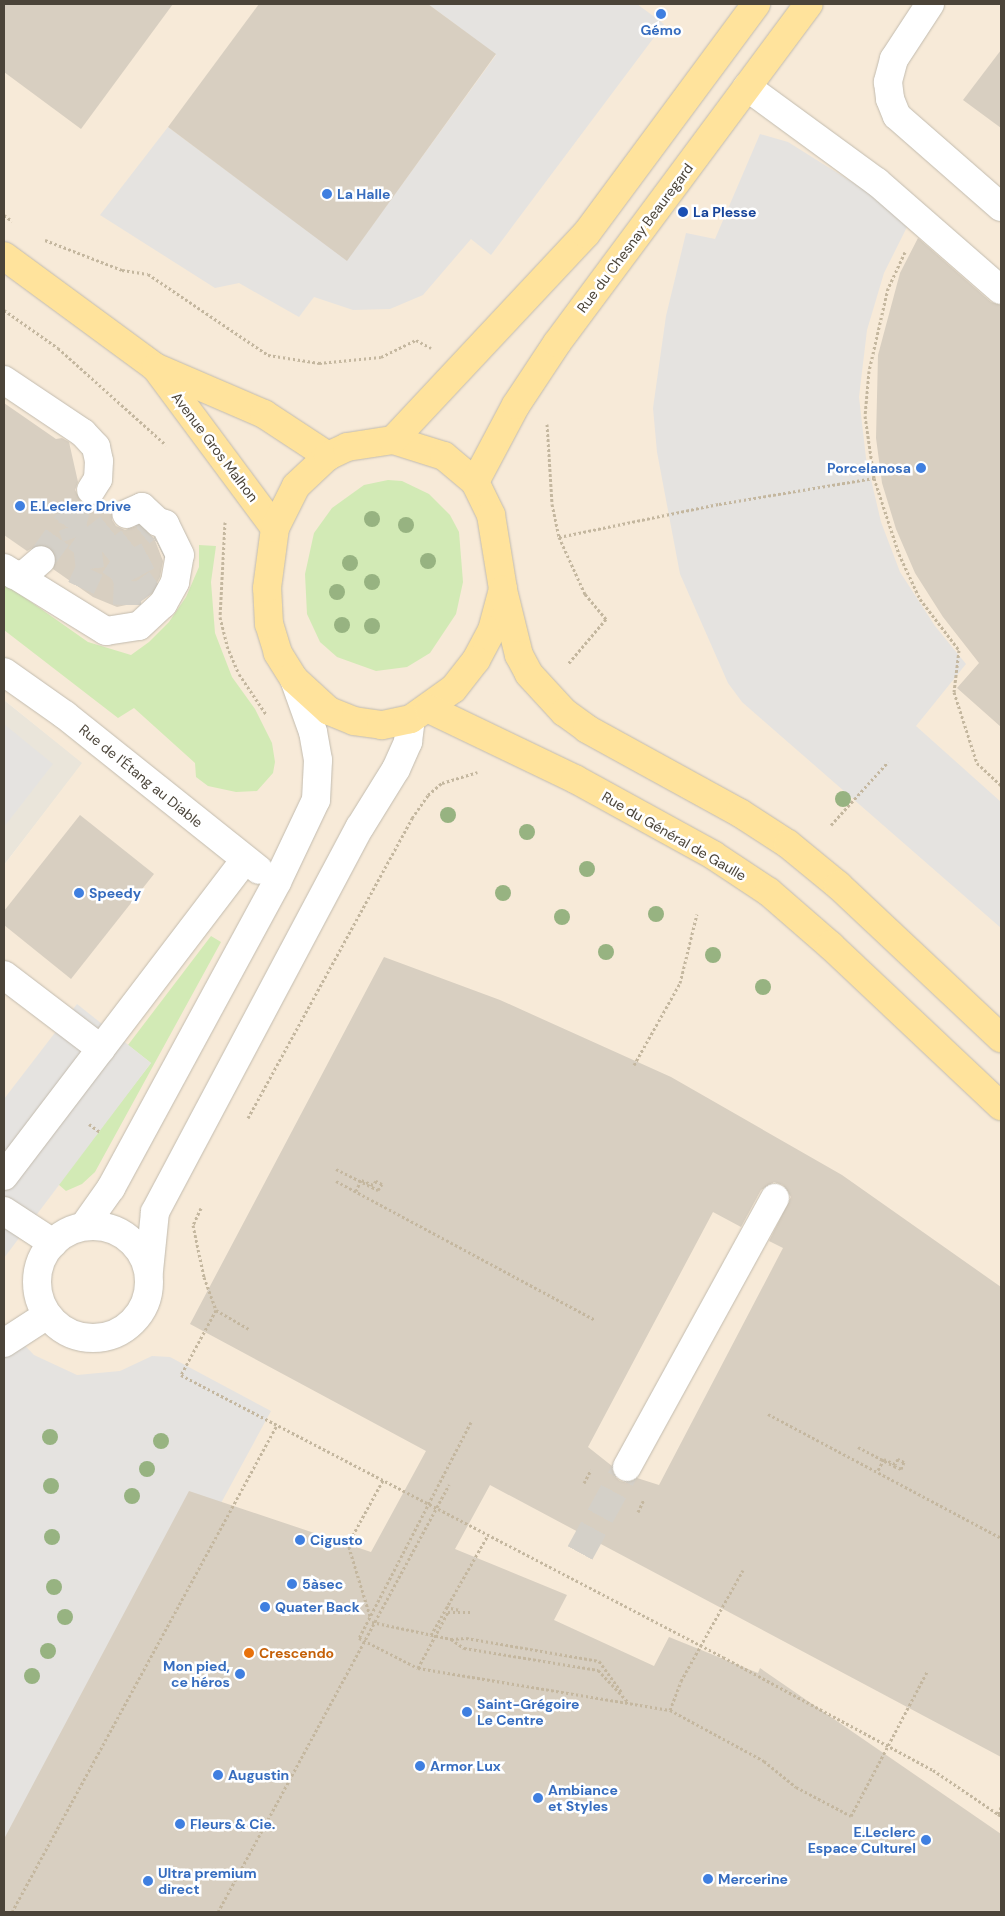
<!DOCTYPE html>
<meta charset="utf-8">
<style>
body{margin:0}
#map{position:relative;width:1005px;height:1916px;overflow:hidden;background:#f6f3ec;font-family:"DM Sans",sans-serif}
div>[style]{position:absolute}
.residential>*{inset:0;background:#eae5da}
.commercial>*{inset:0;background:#f7ead8}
.green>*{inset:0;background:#d2eab5}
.parking>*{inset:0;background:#e5e3e0}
.building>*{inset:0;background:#d8cfc1}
.minor-tunnel>*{height:28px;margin-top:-14px;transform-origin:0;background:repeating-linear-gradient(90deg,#d4d0c8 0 28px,transparent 0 42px)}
.path>*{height:3px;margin-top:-1.5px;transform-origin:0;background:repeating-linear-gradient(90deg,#c4b79f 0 2.5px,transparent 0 5px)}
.roads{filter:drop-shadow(0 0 1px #c2bbae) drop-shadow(0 0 1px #c2bbae)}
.minor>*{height:28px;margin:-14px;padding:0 14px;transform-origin:14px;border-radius:14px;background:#fff}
.minor>.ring{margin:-14px;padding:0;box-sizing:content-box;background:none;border:28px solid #fff;border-radius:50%}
.major>*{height:28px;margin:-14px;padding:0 14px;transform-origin:14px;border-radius:14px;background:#ffe39c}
.trees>*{width:16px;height:16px;margin:-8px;border-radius:50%;background:#97b381}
.dots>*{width:14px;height:14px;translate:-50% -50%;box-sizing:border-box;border:2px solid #fff;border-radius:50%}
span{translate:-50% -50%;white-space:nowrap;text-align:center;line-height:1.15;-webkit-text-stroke:5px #fff;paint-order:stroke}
.shop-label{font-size:14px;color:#366cbe;font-weight:700}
.left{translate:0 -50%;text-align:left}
.right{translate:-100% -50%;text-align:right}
.transit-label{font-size:14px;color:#164399;font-weight:700}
.street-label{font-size:14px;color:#4b4439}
.food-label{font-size:14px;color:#c56008;font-weight:700}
.frame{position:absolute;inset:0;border:5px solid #4b4439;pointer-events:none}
</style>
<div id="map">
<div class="residential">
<i style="clip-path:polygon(4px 700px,83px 763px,4px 865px)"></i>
</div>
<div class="commercial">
<i style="clip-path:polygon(4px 4px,1001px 4px,1001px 1912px,4px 1912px,4px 865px,82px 763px,4px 700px)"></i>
</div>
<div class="green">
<i style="clip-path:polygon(388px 480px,402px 481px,429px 494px,450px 515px,459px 532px,463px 582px,456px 614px,430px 653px,407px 667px,376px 671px,337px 657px,320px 642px,307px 614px,305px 574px,314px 533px,332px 508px,364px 485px)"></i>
<i style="clip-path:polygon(199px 545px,216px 546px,211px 582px,215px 633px,232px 677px,255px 709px,272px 743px,275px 762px,273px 773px,257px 791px,236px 792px,208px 786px,196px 777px,195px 763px,134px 708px,118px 718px,4px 630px,4px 583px,88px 642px,131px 655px,149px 642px,169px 622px,186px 597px,199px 567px)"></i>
<i style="clip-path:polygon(211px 936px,221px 942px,95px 1172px,82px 1184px,66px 1191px,58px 1184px,151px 1063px,128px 1045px)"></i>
</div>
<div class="parking">
<i style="clip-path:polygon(428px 4px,637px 4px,664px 24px,491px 255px,471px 239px,423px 295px,390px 309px,353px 310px,314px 297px,299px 317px,239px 283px,215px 288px,100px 215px,168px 127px,347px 260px,496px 55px)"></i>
<i style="clip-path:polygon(760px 134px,788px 142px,871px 194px,907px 227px,884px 273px,867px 330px,859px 397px,866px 458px,881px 522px,900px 572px,935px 626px,966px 664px,916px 726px,1001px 802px,1001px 928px,742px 702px,728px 683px,680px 574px,657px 452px,653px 408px,666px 316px,686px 233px,715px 239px)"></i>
<i style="clip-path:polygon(4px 724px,53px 764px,4px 827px)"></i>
<i style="clip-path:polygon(77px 1004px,151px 1063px,4px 1258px,4px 1099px)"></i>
<i style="clip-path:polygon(4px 1324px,34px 1355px,77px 1375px,120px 1371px,152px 1356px,170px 1357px,271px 1411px,4px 1903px)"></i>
</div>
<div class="building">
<i style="clip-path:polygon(4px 4px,173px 4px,81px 129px,4px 72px)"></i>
<i style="clip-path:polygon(259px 4px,428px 4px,496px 54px,347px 261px,168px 127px)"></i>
<i style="clip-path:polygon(1001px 50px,1001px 128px,963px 100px)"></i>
<i style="clip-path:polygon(918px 238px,991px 302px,1001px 305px,1001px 727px,957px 688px,979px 663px,943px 617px,915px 573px,896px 529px,882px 483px,876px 438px,878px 355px,900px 273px)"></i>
<i style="clip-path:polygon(4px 403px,56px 439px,62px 438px,69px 442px,78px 482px,75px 490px,82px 503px,91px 506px,103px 499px,113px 506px,112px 520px,116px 526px,125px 530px,139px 525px,154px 538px,163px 561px,160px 577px,151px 594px,140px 602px,117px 607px,93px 597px,53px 569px,56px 557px,52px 549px,38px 545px,27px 551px,4px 535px)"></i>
<i style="clip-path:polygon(80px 815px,154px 874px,71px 979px,4px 925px,4px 911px)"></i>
<i style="clip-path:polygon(evenodd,384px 957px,500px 1000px,671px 1077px,842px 1175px,1001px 1287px,1001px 1757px,490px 1485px,455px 1549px,567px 1595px,554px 1620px,654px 1666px,669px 1637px,758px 1673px,760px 1668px,1001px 1834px,1001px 1912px,4px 1912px,4px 1839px,189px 1491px,371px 1552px,426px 1451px,190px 1324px,384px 957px,774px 1182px,783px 1185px,791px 1197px,769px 1241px,783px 1248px,659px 1485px,637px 1478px,628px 1483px,620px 1481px,613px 1475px,612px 1466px,588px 1447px,713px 1212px,741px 1227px,761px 1190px,774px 1182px)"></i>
</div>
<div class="minor-tunnel">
<i style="left:75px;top:512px;width:14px;rotate:102deg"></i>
<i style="left:72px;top:526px;width:12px;rotate:70deg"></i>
<i style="left:76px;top:537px;width:75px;rotate:34.7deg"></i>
<i style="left:138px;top:580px;width:19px;rotate:54deg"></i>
<i style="left:108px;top:559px;width:48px;rotate:-39deg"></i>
<i style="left:41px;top:560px;width:64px;rotate:-54.6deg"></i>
<i style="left:81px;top:588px;width:21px;rotate:-65deg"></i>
<i style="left:90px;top:569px;width:24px;rotate:-97deg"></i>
<i style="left:87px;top:545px;width:50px;rotate:-38.5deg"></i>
<i style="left:127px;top:605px;width:24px;rotate:-88deg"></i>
<i style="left:128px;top:581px;width:13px;rotate:-113deg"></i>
<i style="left:123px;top:569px;width:43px;rotate:-27.8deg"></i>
<i style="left:580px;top:1553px;width:98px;rotate:-61.3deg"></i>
</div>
<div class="path">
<i style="left:4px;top:215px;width:10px;rotate:37deg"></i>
<i style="left:45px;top:240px;width:83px;rotate:21.3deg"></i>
<i style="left:122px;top:270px;width:26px;rotate:9deg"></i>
<i style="left:148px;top:274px;width:145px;rotate:34deg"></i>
<i style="left:268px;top:355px;width:52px;rotate:8.9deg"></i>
<i style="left:319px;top:363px;width:62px;rotate:-5.5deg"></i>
<i style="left:381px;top:357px;width:39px;rotate:-26deg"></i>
<i style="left:416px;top:340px;width:17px;rotate:28deg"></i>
<i style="left:905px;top:252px;width:40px;rotate:115deg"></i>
<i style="left:888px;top:288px;width:85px;rotate:102.9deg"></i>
<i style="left:869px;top:371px;width:45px;rotate:95.1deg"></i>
<i style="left:865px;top:416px;width:63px;rotate:81.7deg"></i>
<i style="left:874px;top:478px;width:80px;rotate:71.8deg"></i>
<i style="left:899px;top:554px;width:50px;rotate:65deg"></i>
<i style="left:920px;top:599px;width:64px;rotate:52.6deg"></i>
<i style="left:959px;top:650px;width:42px;rotate:96.8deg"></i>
<i style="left:954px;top:692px;width:75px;rotate:72.1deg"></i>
<i style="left:977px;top:763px;width:33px;rotate:43deg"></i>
<i style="left:4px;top:310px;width:66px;rotate:35.1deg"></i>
<i style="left:58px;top:348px;width:145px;rotate:41.9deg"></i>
<i style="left:547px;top:424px;width:80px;rotate:86.4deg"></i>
<i style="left:552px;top:504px;width:34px;rotate:78deg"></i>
<i style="left:559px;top:537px;width:63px;rotate:65.5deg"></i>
<i style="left:585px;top:594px;width:33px;rotate:50deg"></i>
<i style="left:606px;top:619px;width:59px;rotate:130.2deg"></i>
<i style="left:225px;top:522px;width:95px;rotate:93deg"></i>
<i style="left:220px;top:617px;width:30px;rotate:76deg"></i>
<i style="left:227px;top:646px;width:30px;rotate:67deg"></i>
<i style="left:239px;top:674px;width:48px;rotate:56deg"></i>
<i style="left:559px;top:537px;width:163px;rotate:-11.7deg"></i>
<i style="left:719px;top:504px;width:157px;rotate:-9.5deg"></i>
<i style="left:831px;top:825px;width:85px;rotate:-47.9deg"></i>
<i style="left:634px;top:1065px;width:94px;rotate:-60.7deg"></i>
<i style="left:680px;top:983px;width:71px;rotate:-76.2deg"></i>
<i style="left:248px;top:1118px;width:342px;rotate:-61.3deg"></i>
<i style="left:412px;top:818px;width:28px;rotate:-55deg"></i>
<i style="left:428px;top:795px;width:18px;rotate:-41deg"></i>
<i style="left:442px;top:783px;width:37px;rotate:-17deg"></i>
<i style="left:89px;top:1124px;width:14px;rotate:36deg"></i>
<i style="left:336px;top:1169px;width:47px;rotate:26.6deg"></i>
<i style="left:378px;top:1190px;width:7px;rotate:-56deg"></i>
<i style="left:382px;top:1184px;width:7px;rotate:-153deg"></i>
<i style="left:376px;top:1181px;width:5px;rotate:127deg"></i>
<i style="left:373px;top:1185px;width:13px;rotate:-157deg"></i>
<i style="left:361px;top:1180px;width:12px;rotate:114deg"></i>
<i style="left:336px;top:1181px;width:294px;rotate:28.2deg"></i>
<i style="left:201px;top:1208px;width:19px;rotate:115deg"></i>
<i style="left:193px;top:1225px;width:53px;rotate:78.1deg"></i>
<i style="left:204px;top:1277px;width:35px;rotate:70deg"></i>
<i style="left:216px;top:1310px;width:39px;rotate:30deg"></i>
<i style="left:216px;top:1310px;width:74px;rotate:118.3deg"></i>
<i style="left:181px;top:1375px;width:611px;rotate:27.49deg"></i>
<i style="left:723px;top:1657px;width:238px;rotate:28.3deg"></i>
<i style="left:933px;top:1770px;width:78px;rotate:34.1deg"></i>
<i style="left:768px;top:1414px;width:264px;rotate:28deg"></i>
<i style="left:471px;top:1422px;width:243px;rotate:117.4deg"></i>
<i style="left:359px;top:1638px;width:66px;rotate:27deg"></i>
<i style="left:418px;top:1668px;width:255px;rotate:9.5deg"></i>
<i style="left:670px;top:1710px;width:107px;rotate:28.5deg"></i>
<i style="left:764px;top:1761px;width:41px;rotate:39.1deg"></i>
<i style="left:796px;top:1787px;width:62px;rotate:27.8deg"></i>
<i style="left:851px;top:1816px;width:163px;rotate:-62.2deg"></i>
<i style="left:858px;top:1447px;width:41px;rotate:27.8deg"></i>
<i style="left:894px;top:1466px;width:8px;rotate:23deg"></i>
<i style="left:901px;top:1469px;width:8px;rotate:-67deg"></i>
<i style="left:904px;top:1462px;width:7px;rotate:-153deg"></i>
<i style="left:898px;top:1459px;width:6px;rotate:121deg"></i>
<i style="left:895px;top:1464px;width:12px;rotate:-156deg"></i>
<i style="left:884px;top:1459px;width:15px;rotate:118deg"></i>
<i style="left:584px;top:1483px;width:15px;rotate:-62deg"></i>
<i style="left:638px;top:1512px;width:14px;rotate:-65deg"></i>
<i style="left:446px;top:1607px;width:14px;rotate:12deg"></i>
<i style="left:370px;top:1616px;width:75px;rotate:-107deg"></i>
<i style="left:348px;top:1544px;width:73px;rotate:-61.3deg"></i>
<i style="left:372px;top:1622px;width:81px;rotate:12.1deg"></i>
<i style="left:451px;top:1639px;width:16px;rotate:35deg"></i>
<i style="left:464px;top:1648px;width:136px;rotate:9.3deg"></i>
<i style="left:598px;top:1670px;width:45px;rotate:46.8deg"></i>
<i style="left:431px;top:1635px;width:115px;rotate:-60.3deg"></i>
<i style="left:451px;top:1639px;width:15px;rotate:-4deg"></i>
<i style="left:466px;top:1638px;width:135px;rotate:9.8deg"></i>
<i style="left:599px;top:1661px;width:39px;rotate:54deg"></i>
<i style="left:418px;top:1668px;width:64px;rotate:-61.8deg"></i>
<i style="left:448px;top:1612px;width:22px"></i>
<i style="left:670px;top:1710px;width:31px;rotate:-69deg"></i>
<i style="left:681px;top:1681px;width:127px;rotate:-60.8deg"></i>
<i style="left:1001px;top:1807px;width:8px;rotate:113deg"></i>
<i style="left:998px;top:1814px;width:4px;rotate:34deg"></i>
<i style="left:12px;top:1912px;width:554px;rotate:-61.45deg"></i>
<i style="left:218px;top:1912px;width:486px;rotate:-61.6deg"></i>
</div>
<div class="roads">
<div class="minor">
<i style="left:930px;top:4px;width:66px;rotate:123.2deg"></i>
<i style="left:894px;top:59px;width:24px;rotate:105deg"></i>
<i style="left:888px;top:82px;width:17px;rotate:83deg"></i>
<i style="left:890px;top:99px;width:18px;rotate:68deg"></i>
<i style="left:897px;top:116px;width:138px;rotate:41.2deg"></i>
<i style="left:747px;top:87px;width:161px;rotate:36.2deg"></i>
<i style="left:877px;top:182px;width:164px;rotate:41.1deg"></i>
<i style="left:4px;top:380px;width:95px;rotate:33.9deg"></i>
<i style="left:83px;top:433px;width:19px;rotate:47deg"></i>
<i style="left:96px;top:447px;width:14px;rotate:78deg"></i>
<i style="left:99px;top:461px;width:18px;rotate:93deg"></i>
<i style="left:98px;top:479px;width:13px;rotate:122deg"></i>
<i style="left:4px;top:568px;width:120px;rotate:31.7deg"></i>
<i style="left:106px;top:631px;width:33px;rotate:-9deg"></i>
<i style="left:139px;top:626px;width:33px;rotate:-43deg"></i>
<i style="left:163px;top:604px;width:25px;rotate:-61deg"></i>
<i style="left:175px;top:582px;width:27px;rotate:-80deg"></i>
<i style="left:180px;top:555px;width:34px;rotate:-116deg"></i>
<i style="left:165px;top:524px;width:7px;rotate:-164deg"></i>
<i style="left:158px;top:522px;width:22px;rotate:-137deg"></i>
<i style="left:142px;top:507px;width:17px;rotate:156deg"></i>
<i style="left:14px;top:575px;width:11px;rotate:-5deg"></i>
<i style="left:25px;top:574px;width:21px;rotate:-41deg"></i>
<i style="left:4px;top:672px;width:75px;rotate:35.2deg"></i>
<i style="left:65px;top:715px;width:248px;rotate:38.6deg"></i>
<i style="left:4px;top:975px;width:122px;rotate:37.3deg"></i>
<i style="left:4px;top:1176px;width:397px;rotate:-52.7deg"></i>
<i style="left:4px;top:1211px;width:59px;rotate:33.1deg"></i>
<i class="ring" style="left:37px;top:1226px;width:84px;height:84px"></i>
<i style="left:84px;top:1226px;width:47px;rotate:-54.6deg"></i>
<i style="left:111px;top:1188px;width:348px;rotate:-61.5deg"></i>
<i style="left:277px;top:882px;width:91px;rotate:-64.6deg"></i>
<i style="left:316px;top:800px;width:40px;rotate:-87.1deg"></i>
<i style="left:318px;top:760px;width:28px;rotate:-100deg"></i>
<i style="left:313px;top:732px;width:56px;rotate:-109.7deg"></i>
<i style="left:149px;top:1271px;width:59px;rotate:-84.2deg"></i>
<i style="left:155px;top:1212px;width:436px;rotate:-62deg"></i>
<i style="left:360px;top:827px;width:68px;rotate:-58.2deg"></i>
<i style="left:396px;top:769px;width:30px;rotate:-66deg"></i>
<i style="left:408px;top:742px;width:23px;rotate:-83deg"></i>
<i style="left:4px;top:1343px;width:51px;rotate:-33.1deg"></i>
<i style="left:627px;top:1467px;width:307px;rotate:-61.2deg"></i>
</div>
<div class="major">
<i style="left:4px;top:256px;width:187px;rotate:36.3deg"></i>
<i style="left:155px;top:367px;width:119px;rotate:23.3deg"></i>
<i style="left:264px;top:414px;width:77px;rotate:33.3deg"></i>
<i style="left:156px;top:368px;width:199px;rotate:53.4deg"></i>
<i style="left:393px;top:440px;width:53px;rotate:17.4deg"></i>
<i style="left:444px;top:456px;width:40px;rotate:40deg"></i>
<i style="left:475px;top:482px;width:37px;rotate:64deg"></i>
<i style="left:491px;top:515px;width:75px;rotate:80.8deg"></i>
<i style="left:503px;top:589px;width:42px;rotate:105deg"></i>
<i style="left:492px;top:630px;width:34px;rotate:118deg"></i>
<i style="left:476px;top:660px;width:37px;rotate:128deg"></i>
<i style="left:453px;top:689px;width:52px;rotate:144.5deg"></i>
<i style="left:411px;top:719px;width:30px;rotate:168deg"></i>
<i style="left:382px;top:725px;width:28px;rotate:-172deg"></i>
<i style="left:354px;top:721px;width:27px;rotate:-158deg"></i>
<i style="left:329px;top:711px;width:47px;rotate:-137.6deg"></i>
<i style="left:294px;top:679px;width:31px;rotate:-122deg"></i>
<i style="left:278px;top:653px;width:30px;rotate:-107deg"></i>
<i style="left:269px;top:624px;width:36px;rotate:-93deg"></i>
<i style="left:267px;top:588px;width:61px;rotate:-82.4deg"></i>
<i style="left:275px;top:528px;width:47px;rotate:-63.4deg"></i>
<i style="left:296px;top:486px;width:44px;rotate:-43.2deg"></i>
<i style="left:328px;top:456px;width:21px;rotate:-25deg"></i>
<i style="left:347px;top:447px;width:47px;rotate:-8.7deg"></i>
<i style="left:393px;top:440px;width:282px;rotate:-46.9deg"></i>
<i style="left:586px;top:234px;width:286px;rotate:-53.5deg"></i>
<i style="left:475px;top:482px;width:87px;rotate:-62deg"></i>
<i style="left:516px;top:405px;width:74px;rotate:-56.5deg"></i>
<i style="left:557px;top:343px;width:422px;rotate:-53.4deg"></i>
<i style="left:503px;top:590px;width:67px;rotate:76.2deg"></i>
<i style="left:519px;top:655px;width:21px;rotate:62deg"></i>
<i style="left:529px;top:674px;width:52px;rotate:47.4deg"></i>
<i style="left:564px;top:712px;width:29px;rotate:36deg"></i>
<i style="left:587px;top:729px;width:175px;rotate:28.8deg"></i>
<i style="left:740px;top:813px;width:57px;rotate:32.9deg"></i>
<i style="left:788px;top:844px;width:65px;rotate:39.4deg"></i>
<i style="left:838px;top:885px;width:224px;rotate:43.2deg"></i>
<i style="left:429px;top:709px;width:162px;rotate:25.6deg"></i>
<i style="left:575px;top:779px;width:158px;rotate:28.8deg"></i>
<i style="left:713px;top:855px;width:67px;rotate:33.5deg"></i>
<i style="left:769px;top:892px;width:81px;rotate:41deg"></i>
<i style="left:830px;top:945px;width:235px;rotate:43.3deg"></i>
</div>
</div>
<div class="trees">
<i style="left:372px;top:519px"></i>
<i style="left:406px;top:525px"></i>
<i style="left:428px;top:561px"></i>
<i style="left:350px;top:563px"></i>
<i style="left:372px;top:582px"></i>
<i style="left:337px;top:592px"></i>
<i style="left:342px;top:625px"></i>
<i style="left:372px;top:626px"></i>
<i style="left:843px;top:799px"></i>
<i style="left:448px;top:815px"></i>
<i style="left:527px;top:832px"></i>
<i style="left:587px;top:869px"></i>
<i style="left:503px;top:893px"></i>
<i style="left:656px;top:914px"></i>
<i style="left:562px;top:917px"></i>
<i style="left:606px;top:952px"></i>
<i style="left:713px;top:955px"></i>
<i style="left:763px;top:987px"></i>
<i style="left:50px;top:1437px"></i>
<i style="left:161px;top:1441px"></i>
<i style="left:147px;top:1469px"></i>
<i style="left:51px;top:1486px"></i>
<i style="left:132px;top:1496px"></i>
<i style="left:52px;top:1537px"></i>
<i style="left:54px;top:1587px"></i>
<i style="left:65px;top:1617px"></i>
<i style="left:48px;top:1651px"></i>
<i style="left:32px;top:1676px"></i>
</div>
<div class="dots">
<i style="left:661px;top:14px;background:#3f7fe0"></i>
<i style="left:327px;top:194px;background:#3f7fe0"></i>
<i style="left:683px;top:212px;background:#1a4fb4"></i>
<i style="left:921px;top:468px;background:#3f7fe0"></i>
<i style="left:20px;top:506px;background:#3f7fe0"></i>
<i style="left:79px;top:893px;background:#3f7fe0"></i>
<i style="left:300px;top:1540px;background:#3f7fe0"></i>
<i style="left:292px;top:1584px;background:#3f7fe0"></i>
<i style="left:265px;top:1607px;background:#3f7fe0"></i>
<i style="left:249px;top:1653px;background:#e8710a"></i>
<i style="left:240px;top:1674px;background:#3f7fe0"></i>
<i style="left:467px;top:1712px;background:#3f7fe0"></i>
<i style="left:420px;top:1766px;background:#3f7fe0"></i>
<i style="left:218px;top:1775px;background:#3f7fe0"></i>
<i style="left:538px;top:1798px;background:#3f7fe0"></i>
<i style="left:180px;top:1824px;background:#3f7fe0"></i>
<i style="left:926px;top:1840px;background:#3f7fe0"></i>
<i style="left:708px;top:1879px;background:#3f7fe0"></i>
<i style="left:148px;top:1881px;background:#3f7fe0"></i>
</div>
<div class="shop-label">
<span style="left:661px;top:30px">Gémo</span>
<span class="left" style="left:337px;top:194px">La Halle</span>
<span class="right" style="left:911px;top:468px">Porcelanosa</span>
<span class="left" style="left:30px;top:506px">E.Leclerc Drive</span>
<span class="left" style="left:89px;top:893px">Speedy</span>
<span class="left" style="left:310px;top:1540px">Cigusto</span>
<span class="left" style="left:302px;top:1584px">5àsec</span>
<span class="left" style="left:275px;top:1607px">Quater Back</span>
<span class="right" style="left:230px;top:1674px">Mon pied,<br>ce héros</span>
<span class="left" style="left:477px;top:1712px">Saint-Grégoire<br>Le Centre</span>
<span class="left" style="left:430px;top:1766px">Armor Lux</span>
<span class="left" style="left:228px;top:1775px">Augustin</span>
<span class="left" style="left:548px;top:1798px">Ambiance<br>et Styles</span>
<span class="left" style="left:190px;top:1824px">Fleurs &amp; Cie.</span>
<span class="right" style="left:916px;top:1840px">E.Leclerc<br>Espace Culturel</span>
<span class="left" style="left:158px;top:1881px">Ultra premium<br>direct</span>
<span class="left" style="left:718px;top:1879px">Mercerine</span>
</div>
<div class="transit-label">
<span class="left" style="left:693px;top:212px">La Plesse</span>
</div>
<div class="street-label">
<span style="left:635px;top:238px;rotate:-53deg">Rue du Chesnay Beauregard</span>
<span style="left:215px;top:447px;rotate:53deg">Avenue Gros Malhon</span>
<span style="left:141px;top:776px;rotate:39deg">Rue de l'Étang au Diable</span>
<span style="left:674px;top:836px;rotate:30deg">Rue du Général de Gaulle</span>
</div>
<div class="food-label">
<span class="left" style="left:259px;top:1653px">Crescendo</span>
</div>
<div class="frame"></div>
</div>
